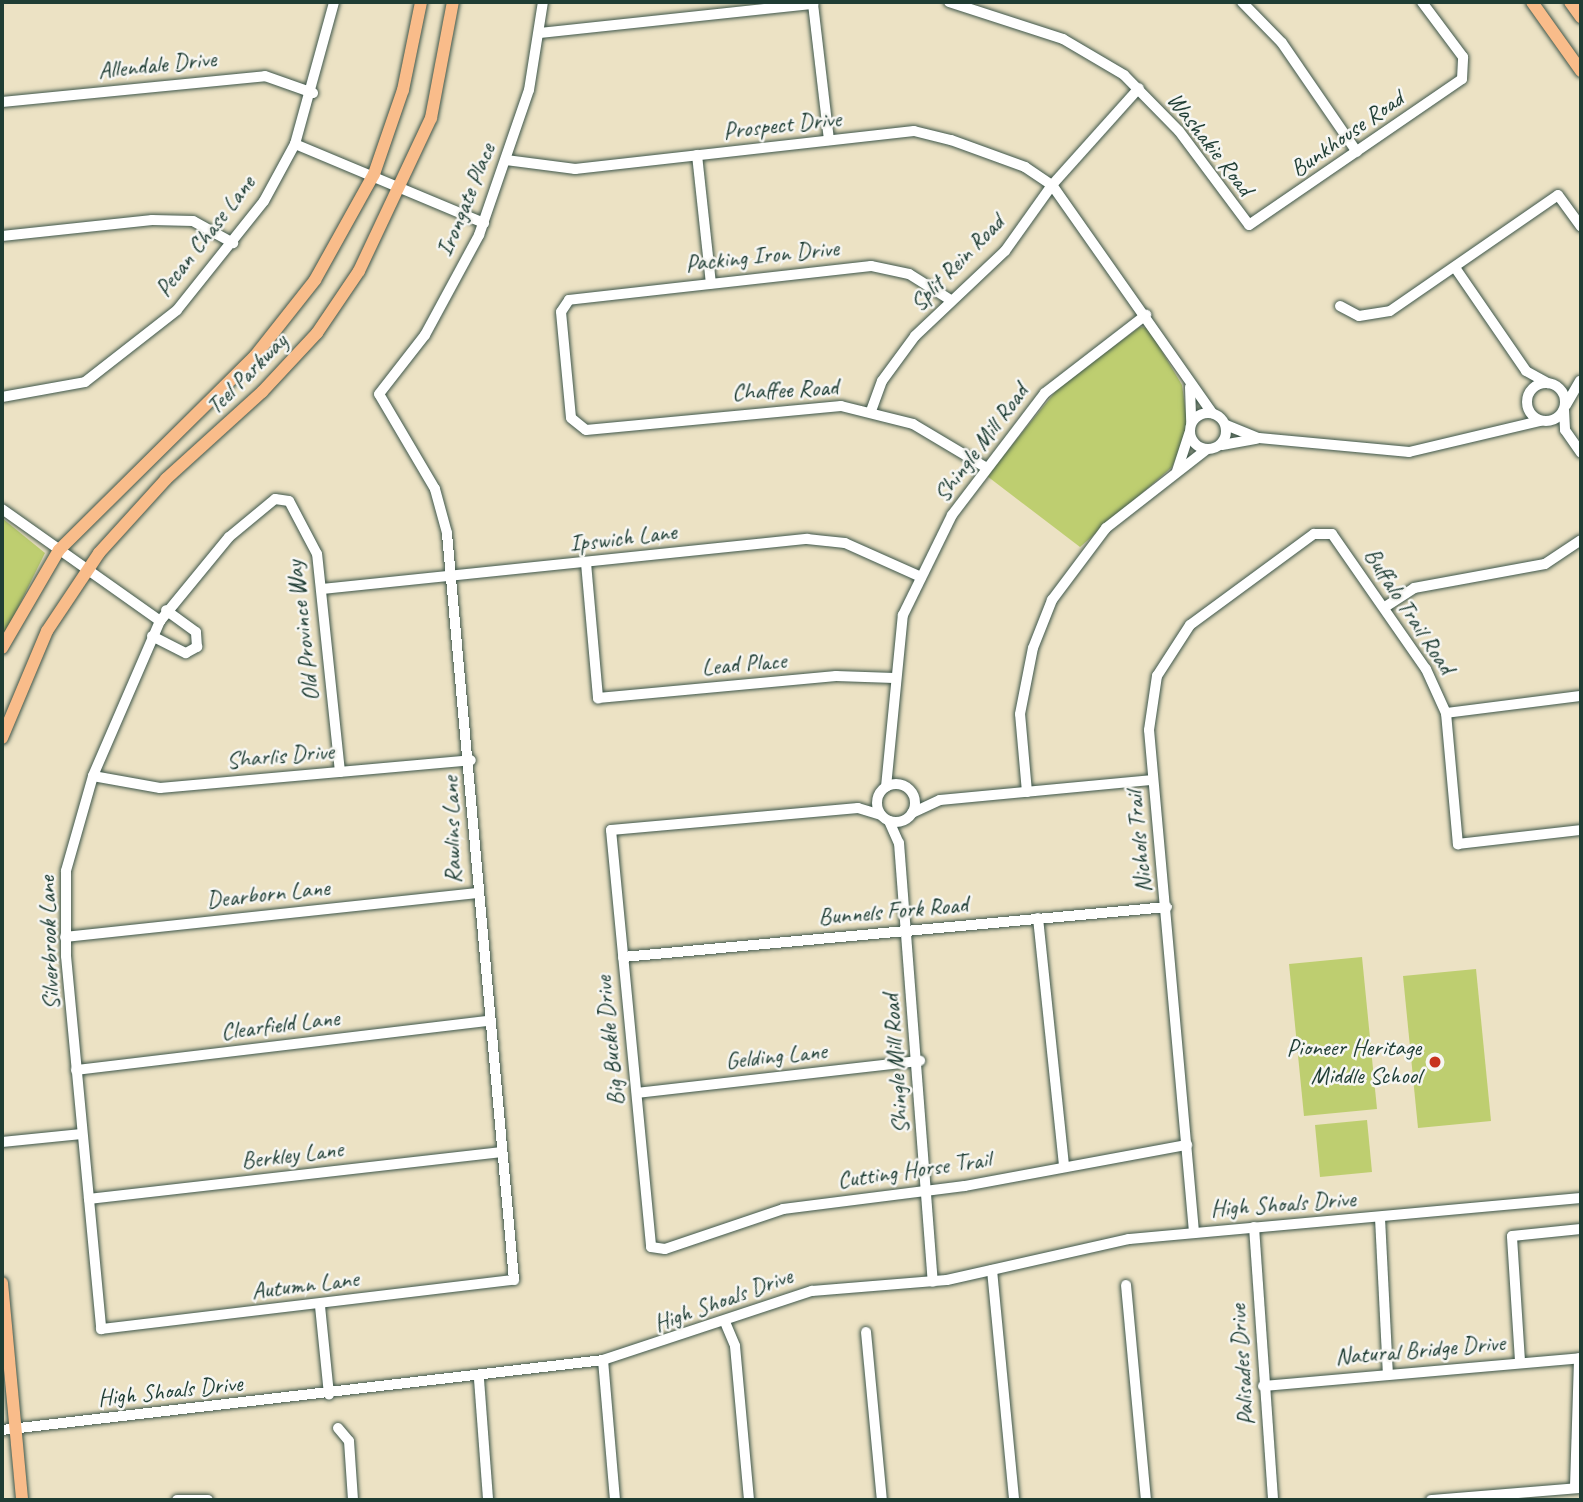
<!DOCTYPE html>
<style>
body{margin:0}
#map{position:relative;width:1583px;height:1502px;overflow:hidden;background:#ece2c4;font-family:Caveat,sans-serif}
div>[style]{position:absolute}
.green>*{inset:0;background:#bece70}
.roads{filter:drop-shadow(0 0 2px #3e564a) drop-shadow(0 0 2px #3e564a)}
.minor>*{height:10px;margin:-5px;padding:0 5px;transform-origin:5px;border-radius:5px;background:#fff}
.minor>.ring{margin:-5px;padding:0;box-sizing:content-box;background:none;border:10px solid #fff;border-radius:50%}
.major>*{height:12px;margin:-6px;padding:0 6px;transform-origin:6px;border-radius:6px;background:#f9bc8a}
.dots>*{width:19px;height:19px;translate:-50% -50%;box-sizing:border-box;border:4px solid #f6f6f2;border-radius:50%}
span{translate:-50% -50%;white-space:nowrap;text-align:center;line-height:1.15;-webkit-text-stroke:5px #f6f6f2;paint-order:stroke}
.street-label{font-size:24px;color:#1f3d34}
.poi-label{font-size:24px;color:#1f3d34}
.right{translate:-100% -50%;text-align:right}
.frame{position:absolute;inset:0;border:4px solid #1f3d34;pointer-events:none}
</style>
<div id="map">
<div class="green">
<i style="clip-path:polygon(1140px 327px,1148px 328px,1182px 385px,1188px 428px,1172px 467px,1080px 547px,987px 476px,1060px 386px)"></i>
<i style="clip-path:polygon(2px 518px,45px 553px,2px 640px)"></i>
<i style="clip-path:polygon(1362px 957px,1377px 1109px,1304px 1116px,1289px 964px)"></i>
<i style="clip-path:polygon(1476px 969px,1491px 1121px,1418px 1128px,1403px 976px)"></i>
<i style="clip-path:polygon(1367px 1120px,1372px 1172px,1320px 1177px,1315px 1125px)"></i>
</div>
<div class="roads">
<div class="minor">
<i style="left:949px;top:2px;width:120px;rotate:18deg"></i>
<i style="left:1063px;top:39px;width:71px;rotate:30.5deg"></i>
<i style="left:1124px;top:75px;width:78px;rotate:45.5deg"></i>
<i style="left:1179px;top:131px;width:117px;rotate:53.3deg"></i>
<i style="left:1249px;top:225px;width:258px;rotate:-34.4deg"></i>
<i style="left:1462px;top:79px;width:22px;rotate:-87deg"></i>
<i style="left:1463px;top:57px;width:69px;rotate:-126.7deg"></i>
<i style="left:1242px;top:2px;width:57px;rotate:45.7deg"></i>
<i style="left:1282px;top:43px;width:132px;rotate:55.5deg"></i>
<i style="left:540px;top:33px;width:275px;rotate:-6.1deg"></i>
<i style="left:813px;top:4px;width:137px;rotate:83.3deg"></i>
<i style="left:2px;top:102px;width:264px;rotate:-5.6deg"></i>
<i style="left:265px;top:76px;width:51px;rotate:19.5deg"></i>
<i style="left:295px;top:144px;width:205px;rotate:22.7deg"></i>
<i style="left:697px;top:155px;width:129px;rotate:83.8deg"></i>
<i style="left:506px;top:160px;width:70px;rotate:7.4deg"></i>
<i style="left:575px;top:169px;width:341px;rotate:-6.4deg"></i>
<i style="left:914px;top:131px;width:38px;rotate:14deg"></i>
<i style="left:951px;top:140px;width:79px;rotate:20deg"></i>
<i style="left:1025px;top:167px;width:32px;rotate:34deg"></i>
<i style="left:1052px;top:185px;width:279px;rotate:54.9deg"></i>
<i style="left:2px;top:236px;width:151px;rotate:-6.1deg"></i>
<i style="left:152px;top:220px;width:41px;rotate:1.4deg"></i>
<i style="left:193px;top:221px;width:46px;rotate:28.8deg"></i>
<i style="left:1456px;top:269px;width:124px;rotate:55.5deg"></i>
<i style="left:1526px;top:371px;width:25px;rotate:29deg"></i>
<i style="left:949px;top:299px;width:47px;rotate:-148deg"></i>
<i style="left:909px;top:274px;width:39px;rotate:-168deg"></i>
<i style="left:871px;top:266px;width:304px;rotate:173.6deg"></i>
<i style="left:569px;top:300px;width:14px;rotate:124deg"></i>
<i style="left:561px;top:312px;width:106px;rotate:84.6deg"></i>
<i style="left:571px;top:418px;width:19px;rotate:39deg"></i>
<i style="left:586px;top:430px;width:256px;rotate:-5.4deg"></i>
<i style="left:841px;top:406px;width:74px;rotate:14deg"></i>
<i style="left:913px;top:424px;width:84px;rotate:30.8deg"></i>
<i style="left:1340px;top:306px;width:21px;rotate:28deg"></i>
<i style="left:1359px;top:316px;width:31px;rotate:-9deg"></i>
<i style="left:1390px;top:311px;width:204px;rotate:-34.6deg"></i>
<i style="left:1558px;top:195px;width:39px;rotate:54deg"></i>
<i class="ring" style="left:1527px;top:383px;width:28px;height:28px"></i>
<i style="left:1190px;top:387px;width:36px;rotate:88deg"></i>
<i style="left:2px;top:397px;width:84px;rotate:-10.2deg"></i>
<i style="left:85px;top:382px;width:117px;rotate:-38deg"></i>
<i style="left:177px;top:310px;width:139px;rotate:-51.4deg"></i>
<i style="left:264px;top:201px;width:65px;rotate:-61.5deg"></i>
<i style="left:295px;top:144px;width:147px;rotate:-74.6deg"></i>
<i style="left:1566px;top:405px;width:28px;rotate:-60deg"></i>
<i style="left:1564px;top:410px;width:20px;rotate:87deg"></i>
<i style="left:1565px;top:430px;width:28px;rotate:55deg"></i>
<i style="left:871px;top:411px;width:32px;rotate:-70deg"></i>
<i style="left:882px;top:381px;width:56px;rotate:-53.7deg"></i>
<i style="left:915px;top:336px;width:124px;rotate:-43.4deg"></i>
<i style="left:1005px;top:251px;width:81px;rotate:-54.5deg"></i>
<i style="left:1052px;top:185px;width:130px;rotate:-48.1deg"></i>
<i class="ring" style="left:1190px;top:413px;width:26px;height:26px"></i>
<i style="left:1226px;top:425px;width:35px;rotate:22deg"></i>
<i style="left:1259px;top:438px;width:151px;rotate:5.3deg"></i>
<i style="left:1409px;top:452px;width:135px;rotate:-13.3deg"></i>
<i style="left:1222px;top:445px;width:35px;rotate:-10deg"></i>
<i style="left:1177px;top:471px;width:40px;rotate:-72deg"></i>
<i style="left:2px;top:509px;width:194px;rotate:35.3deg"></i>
<i style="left:586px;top:563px;width:136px;rotate:84.9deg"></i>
<i style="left:598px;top:698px;width:239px;rotate:-5.3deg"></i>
<i style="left:836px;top:676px;width:58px;rotate:2deg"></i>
<i style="left:322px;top:589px;width:488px;rotate:-5.9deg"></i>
<i style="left:807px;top:539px;width:38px;rotate:6deg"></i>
<i style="left:845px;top:543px;width:83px;rotate:24.1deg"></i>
<i style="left:1385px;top:607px;width:35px;rotate:-33deg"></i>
<i style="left:1414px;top:588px;width:133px;rotate:-10.4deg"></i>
<i style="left:1545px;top:564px;width:43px;rotate:-33.7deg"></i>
<i style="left:152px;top:636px;width:38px;rotate:27deg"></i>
<i style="left:186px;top:653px;width:13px;rotate:-29deg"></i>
<i style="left:197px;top:647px;width:15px;rotate:-94deg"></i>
<i style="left:196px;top:632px;width:37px;rotate:-144deg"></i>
<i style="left:1446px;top:713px;width:136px;rotate:-7.2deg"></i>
<i style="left:340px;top:772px;width:219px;rotate:-96deg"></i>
<i style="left:317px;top:554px;width:60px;rotate:-117.8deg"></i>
<i style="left:289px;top:501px;width:14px;rotate:-172deg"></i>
<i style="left:275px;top:499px;width:60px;rotate:140.4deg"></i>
<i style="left:229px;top:537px;width:109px;rotate:129.4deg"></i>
<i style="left:160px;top:621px;width:169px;rotate:113.4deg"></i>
<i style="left:93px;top:776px;width:99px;rotate:105.9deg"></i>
<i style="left:66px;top:871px;width:85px;rotate:90deg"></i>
<i style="left:66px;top:956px;width:375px;rotate:84.6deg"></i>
<i style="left:101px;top:1329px;width:416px;rotate:-6.8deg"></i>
<i style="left:514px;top:1280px;width:750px;rotate:-95.13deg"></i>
<i style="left:447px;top:533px;width:46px;rotate:-105.3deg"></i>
<i style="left:435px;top:489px;width:110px;rotate:-120.5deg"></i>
<i style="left:379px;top:394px;width:75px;rotate:-52.1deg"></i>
<i style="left:425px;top:335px;width:114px;rotate:-61.6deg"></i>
<i style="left:479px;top:235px;width:153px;rotate:-71deg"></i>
<i style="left:529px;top:90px;width:89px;rotate:-81deg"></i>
<i style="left:93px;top:776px;width:68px;rotate:10.2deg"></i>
<i style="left:160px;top:788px;width:312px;rotate:-5.1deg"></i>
<i class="ring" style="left:877px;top:784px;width:28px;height:28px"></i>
<i style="left:886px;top:787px;width:173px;rotate:-84.4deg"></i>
<i style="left:903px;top:615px;width:111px;rotate:-63.9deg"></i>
<i style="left:952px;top:515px;width:153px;rotate:-52.7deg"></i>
<i style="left:1045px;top:393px;width:128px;rotate:-37.7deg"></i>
<i style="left:1027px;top:792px;width:78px;rotate:-95.1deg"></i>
<i style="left:1020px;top:714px;width:67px;rotate:-78.9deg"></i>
<i style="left:1033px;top:648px;width:52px;rotate:-68.4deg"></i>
<i style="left:1052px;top:600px;width:90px;rotate:-53.1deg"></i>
<i style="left:1106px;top:528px;width:127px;rotate:-38deg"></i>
<i style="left:912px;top:813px;width:31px;rotate:-25deg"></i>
<i style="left:940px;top:800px;width:214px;rotate:-5.4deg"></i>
<i style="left:881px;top:815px;width:24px;rotate:-163deg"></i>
<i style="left:858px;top:808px;width:248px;rotate:174.9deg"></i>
<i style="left:611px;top:830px;width:419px;rotate:84.5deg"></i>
<i style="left:651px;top:1247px;width:14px;rotate:8deg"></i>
<i style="left:665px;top:1249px;width:125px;rotate:-18.7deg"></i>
<i style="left:783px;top:1209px;width:183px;rotate:-7.2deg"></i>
<i style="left:965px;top:1186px;width:226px;rotate:-10.5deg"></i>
<i style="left:889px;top:821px;width:24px;rotate:66deg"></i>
<i style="left:899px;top:843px;width:440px;rotate:85.6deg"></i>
<i style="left:1038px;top:918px;width:247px;rotate:84deg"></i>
<i style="left:65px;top:937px;width:412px;rotate:-6.1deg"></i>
<i style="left:623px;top:957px;width:546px;rotate:-5.25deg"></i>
<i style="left:76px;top:1070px;width:415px;rotate:-6.8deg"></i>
<i style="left:637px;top:1093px;width:285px;rotate:-6.5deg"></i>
<i style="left:2px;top:1142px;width:80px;rotate:-5.7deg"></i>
<i style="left:89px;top:1199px;width:415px;rotate:-6.5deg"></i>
<i style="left:1380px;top:1218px;width:156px;rotate:87.1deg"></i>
<i style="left:1254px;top:1227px;width:274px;rotate:86deg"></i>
<i style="left:1194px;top:1232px;width:504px;rotate:-95.12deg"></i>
<i style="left:1149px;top:730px;width:55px;rotate:-81.6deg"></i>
<i style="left:1157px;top:676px;width:61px;rotate:-57.1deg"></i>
<i style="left:1190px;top:625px;width:154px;rotate:-36.3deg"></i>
<i style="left:1314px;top:534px;width:18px"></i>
<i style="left:1332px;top:534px;width:165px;rotate:55.2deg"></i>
<i style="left:1426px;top:669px;width:48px;rotate:65.6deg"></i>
<i style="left:1446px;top:713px;width:132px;rotate:84.8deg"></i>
<i style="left:1458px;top:844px;width:124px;rotate:-6.5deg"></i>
<i style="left:992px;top:1270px;width:231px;rotate:84.5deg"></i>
<i style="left:1126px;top:1285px;width:216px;rotate:84.7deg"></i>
<i style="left:320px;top:1306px;width:89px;rotate:84.2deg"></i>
<i style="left:725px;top:1322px;width:26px;rotate:67deg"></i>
<i style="left:735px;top:1346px;width:155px;rotate:84.8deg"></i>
<i style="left:866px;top:1332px;width:169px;rotate:84.6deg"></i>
<i style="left:603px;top:1360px;width:141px;rotate:85.1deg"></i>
<i style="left:1520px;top:1361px;width:125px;rotate:-93.7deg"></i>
<i style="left:1512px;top:1236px;width:69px;rotate:-5.8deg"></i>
<i style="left:479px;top:1379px;width:121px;rotate:85.7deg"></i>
<i style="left:1263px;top:1386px;width:319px;rotate:-5deg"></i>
<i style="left:338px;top:1428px;width:17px;rotate:50deg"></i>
<i style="left:349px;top:1441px;width:59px;rotate:86.1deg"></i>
<i style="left:2px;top:1430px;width:605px;rotate:-6.64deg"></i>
<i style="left:603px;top:1360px;width:220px;rotate:-18.3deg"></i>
<i style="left:812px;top:1291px;width:135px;rotate:-4.7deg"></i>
<i style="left:947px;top:1280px;width:187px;rotate:-12.7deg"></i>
<i style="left:1129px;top:1239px;width:454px;rotate:-5.2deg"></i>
<i style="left:1575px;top:1487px;width:129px;rotate:-88.2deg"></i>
<i style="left:177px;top:1500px;width:31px"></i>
<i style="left:1431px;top:1500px;width:150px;rotate:-4.6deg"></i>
</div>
<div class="major">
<i style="left:1532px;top:2px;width:85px;rotate:54.6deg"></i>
<i style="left:1570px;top:2px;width:19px;rotate:54deg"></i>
<i style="left:2px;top:648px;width:113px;rotate:-59.8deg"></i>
<i style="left:59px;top:550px;width:276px;rotate:-44.7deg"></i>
<i style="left:255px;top:356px;width:97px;rotate:-51.7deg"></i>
<i style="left:315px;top:280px;width:121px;rotate:-60.9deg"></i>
<i style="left:374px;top:174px;width:89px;rotate:-71deg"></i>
<i style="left:403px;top:90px;width:90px;rotate:-78.4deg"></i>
<i style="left:2px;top:738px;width:116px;rotate:-67.2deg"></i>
<i style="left:47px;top:631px;width:94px;rotate:-56.3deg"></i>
<i style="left:99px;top:553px;width:100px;rotate:-47.8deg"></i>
<i style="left:166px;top:479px;width:130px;rotate:-42.2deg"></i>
<i style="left:262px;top:392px;width:81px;rotate:-47deg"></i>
<i style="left:317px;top:333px;width:75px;rotate:-55.9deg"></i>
<i style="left:359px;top:271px;width:169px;rotate:-64.8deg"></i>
<i style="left:431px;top:118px;width:118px;rotate:-79.3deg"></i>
<i style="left:2px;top:1283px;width:218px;rotate:84.7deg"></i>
</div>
</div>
<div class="dots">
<i style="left:1435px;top:1062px;background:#c8321e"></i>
</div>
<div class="street-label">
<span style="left:157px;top:65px;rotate:-6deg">Allendale Drive</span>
<span style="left:782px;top:125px;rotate:-6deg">Prospect Drive</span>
<span style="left:1347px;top:134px;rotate:-35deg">Bunkhouse Road</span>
<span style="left:1210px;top:144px;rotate:52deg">Washakie Road</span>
<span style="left:466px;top:200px;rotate:-68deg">Irongate Place</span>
<span style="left:205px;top:236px;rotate:-52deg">Pecan Chase Lane</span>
<span style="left:762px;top:256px;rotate:-6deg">Packing Iron Drive</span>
<span style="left:957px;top:263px;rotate:-46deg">Split Rein Road</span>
<span style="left:247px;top:374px;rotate:-45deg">Teel Parkway</span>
<span style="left:785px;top:390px;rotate:-3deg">Chaffee Road</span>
<span style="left:981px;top:443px;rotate:-53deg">Shingle Mill Road</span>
<span style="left:623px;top:538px;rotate:-7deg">Ipswich Lane</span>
<span style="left:1409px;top:611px;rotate:57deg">Buffalo Trail Road</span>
<span style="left:303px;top:631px;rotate:-97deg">Old Province Way</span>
<span style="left:744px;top:664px;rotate:-5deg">Lead Place</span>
<span style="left:280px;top:756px;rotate:-5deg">Sharlis Drive</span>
<span style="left:452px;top:830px;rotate:-92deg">Rawlins Lane</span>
<span style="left:1139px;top:842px;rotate:-96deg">Nichols Trail</span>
<span style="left:268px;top:894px;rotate:-6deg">Dearborn Lane</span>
<span style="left:893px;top:911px;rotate:-5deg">Bunnels Fork Road</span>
<span style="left:49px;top:943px;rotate:-92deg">Silverbrook Lane</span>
<span style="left:280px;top:1025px;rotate:-7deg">Clearfield Lane</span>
<span style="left:610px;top:1041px;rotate:-96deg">Big Buckle Drive</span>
<span style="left:776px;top:1056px;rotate:-6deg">Gelding Lane</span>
<span style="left:896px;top:1064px;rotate:-94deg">Shingle Mill Road</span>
<span style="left:292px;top:1155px;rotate:-7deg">Berkley Lane</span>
<span style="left:914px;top:1170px;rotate:-8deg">Cutting Horse Trail</span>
<span style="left:1283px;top:1204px;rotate:-4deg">High Shoals Drive</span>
<span style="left:305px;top:1285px;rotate:-7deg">Autumn Lane</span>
<span style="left:723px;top:1300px;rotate:-20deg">High Shoals Drive</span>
<span style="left:1420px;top:1350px;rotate:-5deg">Natural Bridge Drive</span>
<span style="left:1242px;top:1365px;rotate:-94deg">Palisades Drive</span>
<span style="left:170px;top:1391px;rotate:-6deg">High Shoals Drive</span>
</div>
<div class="poi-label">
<span class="right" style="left:1421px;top:1062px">Pioneer Heritage<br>Middle School</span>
</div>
<div class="frame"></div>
</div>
